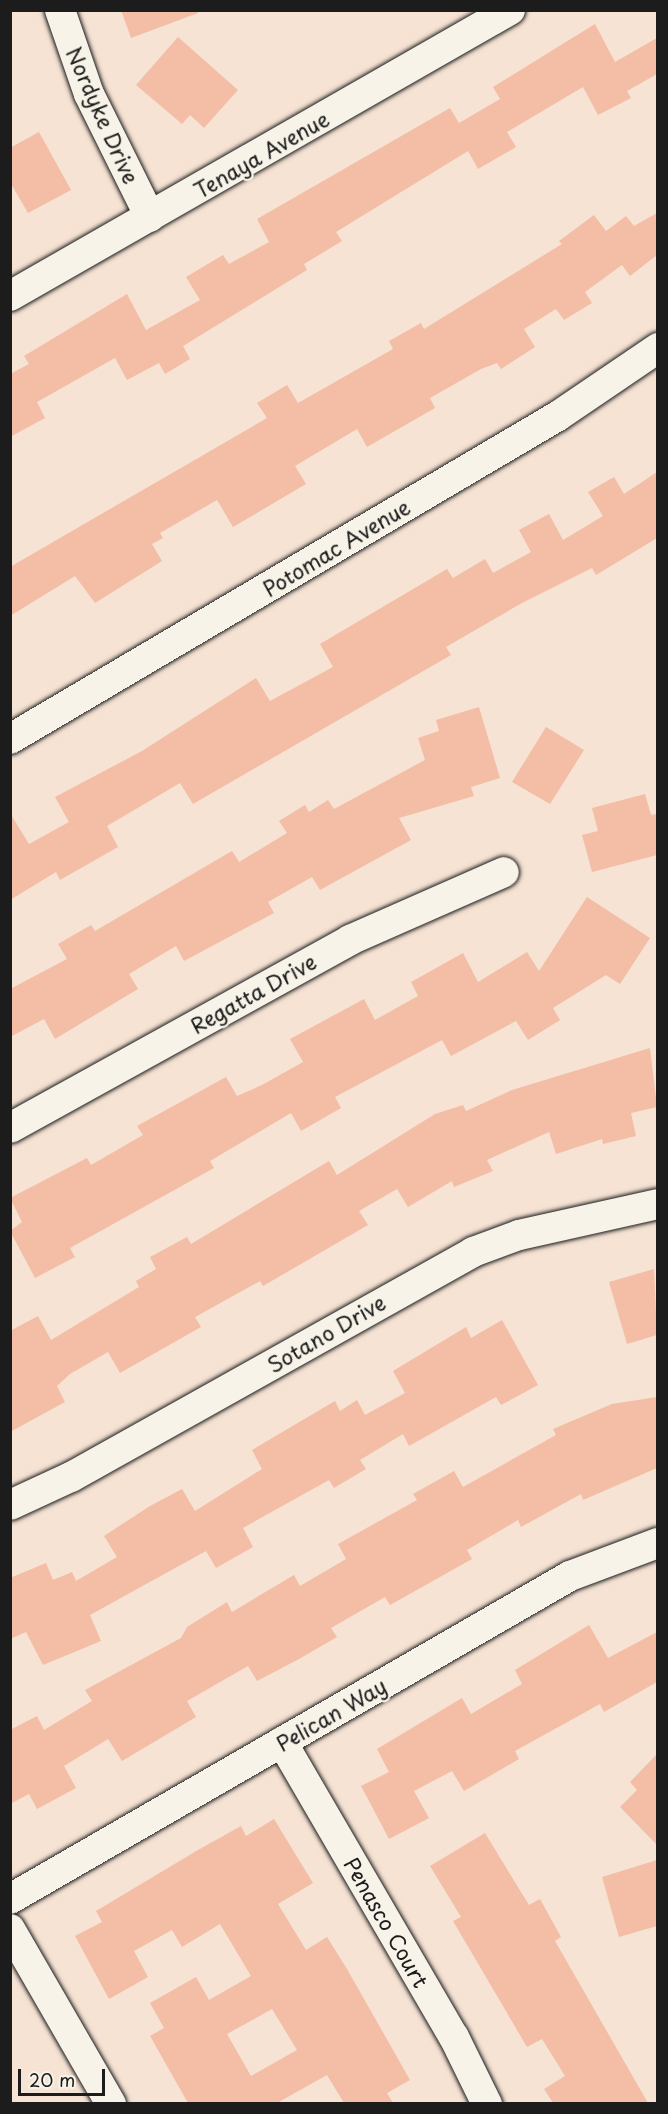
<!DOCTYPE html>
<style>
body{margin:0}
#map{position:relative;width:668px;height:2114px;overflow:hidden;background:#f6e3d4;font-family:"Playpen Sans",sans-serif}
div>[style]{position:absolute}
.building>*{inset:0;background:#f3bda6}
.roads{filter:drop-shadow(0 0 2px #1c1c1c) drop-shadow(0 0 2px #1c1c1c)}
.street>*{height:30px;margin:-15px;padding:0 15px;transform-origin:15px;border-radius:15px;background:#f7f3e8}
span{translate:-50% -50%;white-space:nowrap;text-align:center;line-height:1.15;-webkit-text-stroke:4.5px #f7f3e8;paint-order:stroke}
.street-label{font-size:21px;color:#1c1c1c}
.frame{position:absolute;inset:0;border:12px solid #1c1c1c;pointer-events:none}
.scale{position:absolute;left:18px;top:2069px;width:87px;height:27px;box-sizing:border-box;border:3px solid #1c1c1c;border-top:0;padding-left:8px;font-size:18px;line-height:21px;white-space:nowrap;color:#1c1c1c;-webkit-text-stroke:4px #f7f3e8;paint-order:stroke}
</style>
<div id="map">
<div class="building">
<i style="clip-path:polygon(121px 10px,197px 10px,198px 13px,131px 38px)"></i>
<i style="clip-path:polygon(595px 24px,615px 62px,657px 38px,657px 74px,627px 91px,631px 98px,598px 115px,583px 87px,507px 132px,516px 147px,478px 169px,468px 151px,336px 232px,342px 241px,304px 264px,307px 270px,183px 346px,190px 359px,165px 374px,159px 363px,127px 380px,115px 358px,37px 402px,45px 418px,10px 437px,10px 374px,29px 364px,24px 356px,127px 294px,146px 330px,200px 300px,186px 277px,223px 255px,229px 264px,269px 242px,257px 219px,450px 108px,459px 123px,500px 99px,493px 87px)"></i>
<i style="clip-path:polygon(178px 37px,238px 90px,204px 128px,190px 115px,182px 124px,136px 85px)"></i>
<i style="clip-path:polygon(39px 132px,71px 190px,28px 213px,10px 182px,10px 148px)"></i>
<i style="clip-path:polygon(657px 213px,657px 255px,630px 276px,622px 265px,585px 292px,592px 303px,564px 320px,556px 309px,524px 329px,535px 347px,501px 369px,497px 363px,481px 369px,430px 398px,435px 408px,367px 447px,357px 429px,295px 466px,306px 484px,233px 527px,217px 500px,160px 533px,163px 538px,152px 544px,162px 561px,95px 603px,75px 576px,10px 616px,10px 567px,267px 418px,257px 403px,287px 385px,298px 403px,393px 349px,389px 341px,421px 323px,424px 329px,562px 244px,559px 241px,594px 215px,606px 231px,626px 216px,634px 226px)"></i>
<i style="clip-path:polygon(657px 472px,657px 538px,596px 575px,592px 568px,522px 603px,446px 647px,451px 655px,193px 804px,180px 783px,107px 826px,118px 847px,60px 880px,56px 872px,10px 900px,10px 813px,29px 844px,69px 822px,55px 797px,142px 751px,256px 678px,270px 701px,333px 667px,320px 644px,447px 569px,453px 578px,485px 559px,493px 573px,531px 552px,519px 530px,549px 514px,563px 540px,603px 516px,588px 492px,614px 477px,624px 494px)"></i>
<i style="clip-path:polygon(479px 707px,500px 778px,471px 787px,474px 796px,399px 818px,411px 840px,320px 890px,312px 877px,268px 902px,274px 913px,184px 961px,176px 946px,129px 974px,138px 989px,55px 1039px,44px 1019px,10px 1037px,10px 989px,67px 959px,58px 944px,91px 925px,95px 931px,232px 851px,239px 862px,287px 833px,279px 821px,305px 805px,309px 812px,328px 800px,334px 809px,425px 760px,418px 738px,439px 731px,436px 720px)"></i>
<i style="clip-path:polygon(546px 727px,584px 750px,550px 804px,512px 782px)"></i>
<i style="clip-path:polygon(645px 794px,651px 815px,657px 814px,657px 855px,592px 872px,582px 835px,598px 831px,592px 808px)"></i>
<i style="clip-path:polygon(587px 897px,650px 938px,620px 984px,606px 975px,553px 1008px,560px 1020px,528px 1040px,516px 1021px,451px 1056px,442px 1040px,335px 1097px,341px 1108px,301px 1131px,291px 1113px,210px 1161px,214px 1168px,70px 1248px,75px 1257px,35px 1278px,10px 1231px,22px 1222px,10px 1198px,87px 1158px,91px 1165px,143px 1135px,137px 1126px,226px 1077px,237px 1096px,262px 1085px,303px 1062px,290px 1039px,364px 999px,375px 1020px,418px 996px,411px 982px,463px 953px,478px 982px,527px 952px,539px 971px)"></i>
<i style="clip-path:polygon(650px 1048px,657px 1107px,631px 1113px,636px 1136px,603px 1144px,602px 1139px,556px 1154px,549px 1132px,487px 1160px,493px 1171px,454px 1187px,452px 1181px,408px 1207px,397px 1189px,359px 1211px,368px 1225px,263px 1286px,260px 1281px,195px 1317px,201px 1327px,120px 1373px,108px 1352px,70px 1374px,57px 1386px,65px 1402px,10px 1432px,10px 1331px,38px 1316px,51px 1340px,139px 1287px,136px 1281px,156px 1269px,150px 1257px,187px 1237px,191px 1244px,329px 1161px,337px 1175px,435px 1114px,463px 1105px,466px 1111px,512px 1090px)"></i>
<i style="clip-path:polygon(654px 1269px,657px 1335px,627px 1344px,609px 1282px)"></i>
<i style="clip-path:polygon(502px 1320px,538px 1385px,501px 1405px,496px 1397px,409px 1446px,403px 1434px,360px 1460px,366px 1469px,334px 1488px,329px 1480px,243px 1528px,253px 1547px,216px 1568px,206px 1551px,90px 1615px,101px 1641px,43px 1665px,26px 1632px,10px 1639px,10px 1578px,46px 1563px,53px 1580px,72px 1572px,76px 1581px,117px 1557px,104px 1536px,150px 1506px,182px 1489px,195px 1511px,262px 1469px,252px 1450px,335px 1401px,340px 1411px,357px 1400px,365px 1415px,405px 1393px,393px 1371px,466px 1327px,471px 1338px)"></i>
<i style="clip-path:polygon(657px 1397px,657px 1468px,583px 1500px,581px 1494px,521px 1527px,518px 1520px,467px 1550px,472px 1559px,390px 1605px,385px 1597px,331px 1628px,337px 1637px,299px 1659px,257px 1681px,248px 1666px,187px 1701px,196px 1717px,122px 1761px,108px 1739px,64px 1766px,76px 1788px,37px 1809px,29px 1794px,10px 1804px,10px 1730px,37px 1716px,44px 1730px,92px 1701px,85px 1690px,181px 1638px,187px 1627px,227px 1602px,232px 1612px,294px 1575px,300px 1586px,346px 1559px,338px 1544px,417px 1500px,413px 1494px,454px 1471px,463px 1487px,556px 1435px,553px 1429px,612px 1404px)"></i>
<i style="clip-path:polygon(589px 1625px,608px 1658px,657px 1632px,657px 1682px,604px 1712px,600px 1704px,515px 1751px,519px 1759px,464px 1791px,452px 1771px,414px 1791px,429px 1818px,389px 1839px,361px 1786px,389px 1772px,377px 1749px,462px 1698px,471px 1714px,522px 1684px,515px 1670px)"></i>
<i style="clip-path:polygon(657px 1754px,657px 1845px,620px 1807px,637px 1790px,630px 1782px)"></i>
<i style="clip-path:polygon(evenodd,274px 1819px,313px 1883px,278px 1904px,306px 1950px,327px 1937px,347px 1969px,410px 2080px,387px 2093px,393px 2103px,344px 2103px,327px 2075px,277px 2103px,188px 2103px,150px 2036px,164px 2028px,150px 2003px,196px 1977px,209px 2000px,251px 1976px,220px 1924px,182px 1947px,172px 1930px,134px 1951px,148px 1977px,109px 1999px,75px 1936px,102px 1922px,96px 1911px,198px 1850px,241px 1826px,246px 1836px,274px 1819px,272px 2009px,297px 2050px,251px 2076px,227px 2034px,272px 2009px)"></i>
<i style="clip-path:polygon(485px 1833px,529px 1905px,540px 1899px,561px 1937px,555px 1941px,648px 2103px,553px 2103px,544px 2089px,565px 2076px,542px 2039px,527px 2047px,453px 1921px,461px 1917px,430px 1866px)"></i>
<i style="clip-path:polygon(657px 1860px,657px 1926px,619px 1937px,602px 1877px)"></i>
</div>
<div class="roads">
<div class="street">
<i style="left:60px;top:10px;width:89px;rotate:71deg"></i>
<i style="left:89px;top:94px;width:137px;rotate:63.6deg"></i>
<i style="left:10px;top:296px;width:576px;rotate:-29.77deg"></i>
<i style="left:10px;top:739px;width:636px;rotate:-30.52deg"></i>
<i style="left:558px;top:416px;width:121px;rotate:-34.2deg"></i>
<i style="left:10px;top:1128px;width:389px;rotate:-28.9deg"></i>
<i style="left:350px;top:940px;width:168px;rotate:-23.8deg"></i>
<i style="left:10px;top:1505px;width:67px;rotate:-24.7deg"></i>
<i style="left:71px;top:1477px;width:461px;rotate:-29.2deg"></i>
<i style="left:473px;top:1252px;width:49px;rotate:-20.3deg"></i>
<i style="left:519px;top:1235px;width:142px;rotate:-12.6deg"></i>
<i style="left:282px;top:1742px;width:341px;rotate:59.8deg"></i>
<i style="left:454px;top:2037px;width:75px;rotate:63.8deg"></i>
<i style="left:10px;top:1899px;width:646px;rotate:-29.98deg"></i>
<i style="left:570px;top:1576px;width:94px;rotate:-20.6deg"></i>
<i style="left:10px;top:1929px;width:202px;rotate:60deg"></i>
</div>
</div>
<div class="street-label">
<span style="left:103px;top:115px;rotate:66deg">Nordyke Drive</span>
<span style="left:261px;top:154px;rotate:-30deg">Tenaya Avenue</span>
<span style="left:336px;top:547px;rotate:-31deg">Potomac Avenue</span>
<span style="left:253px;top:993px;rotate:-29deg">Regatta Drive</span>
<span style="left:326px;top:1333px;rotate:-30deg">Sotano Drive</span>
<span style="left:331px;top:1714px;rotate:-30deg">Pelican Way</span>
<span style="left:387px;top:1922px;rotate:60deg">Penasco Court</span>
</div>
<div class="frame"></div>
<div class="scale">20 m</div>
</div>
